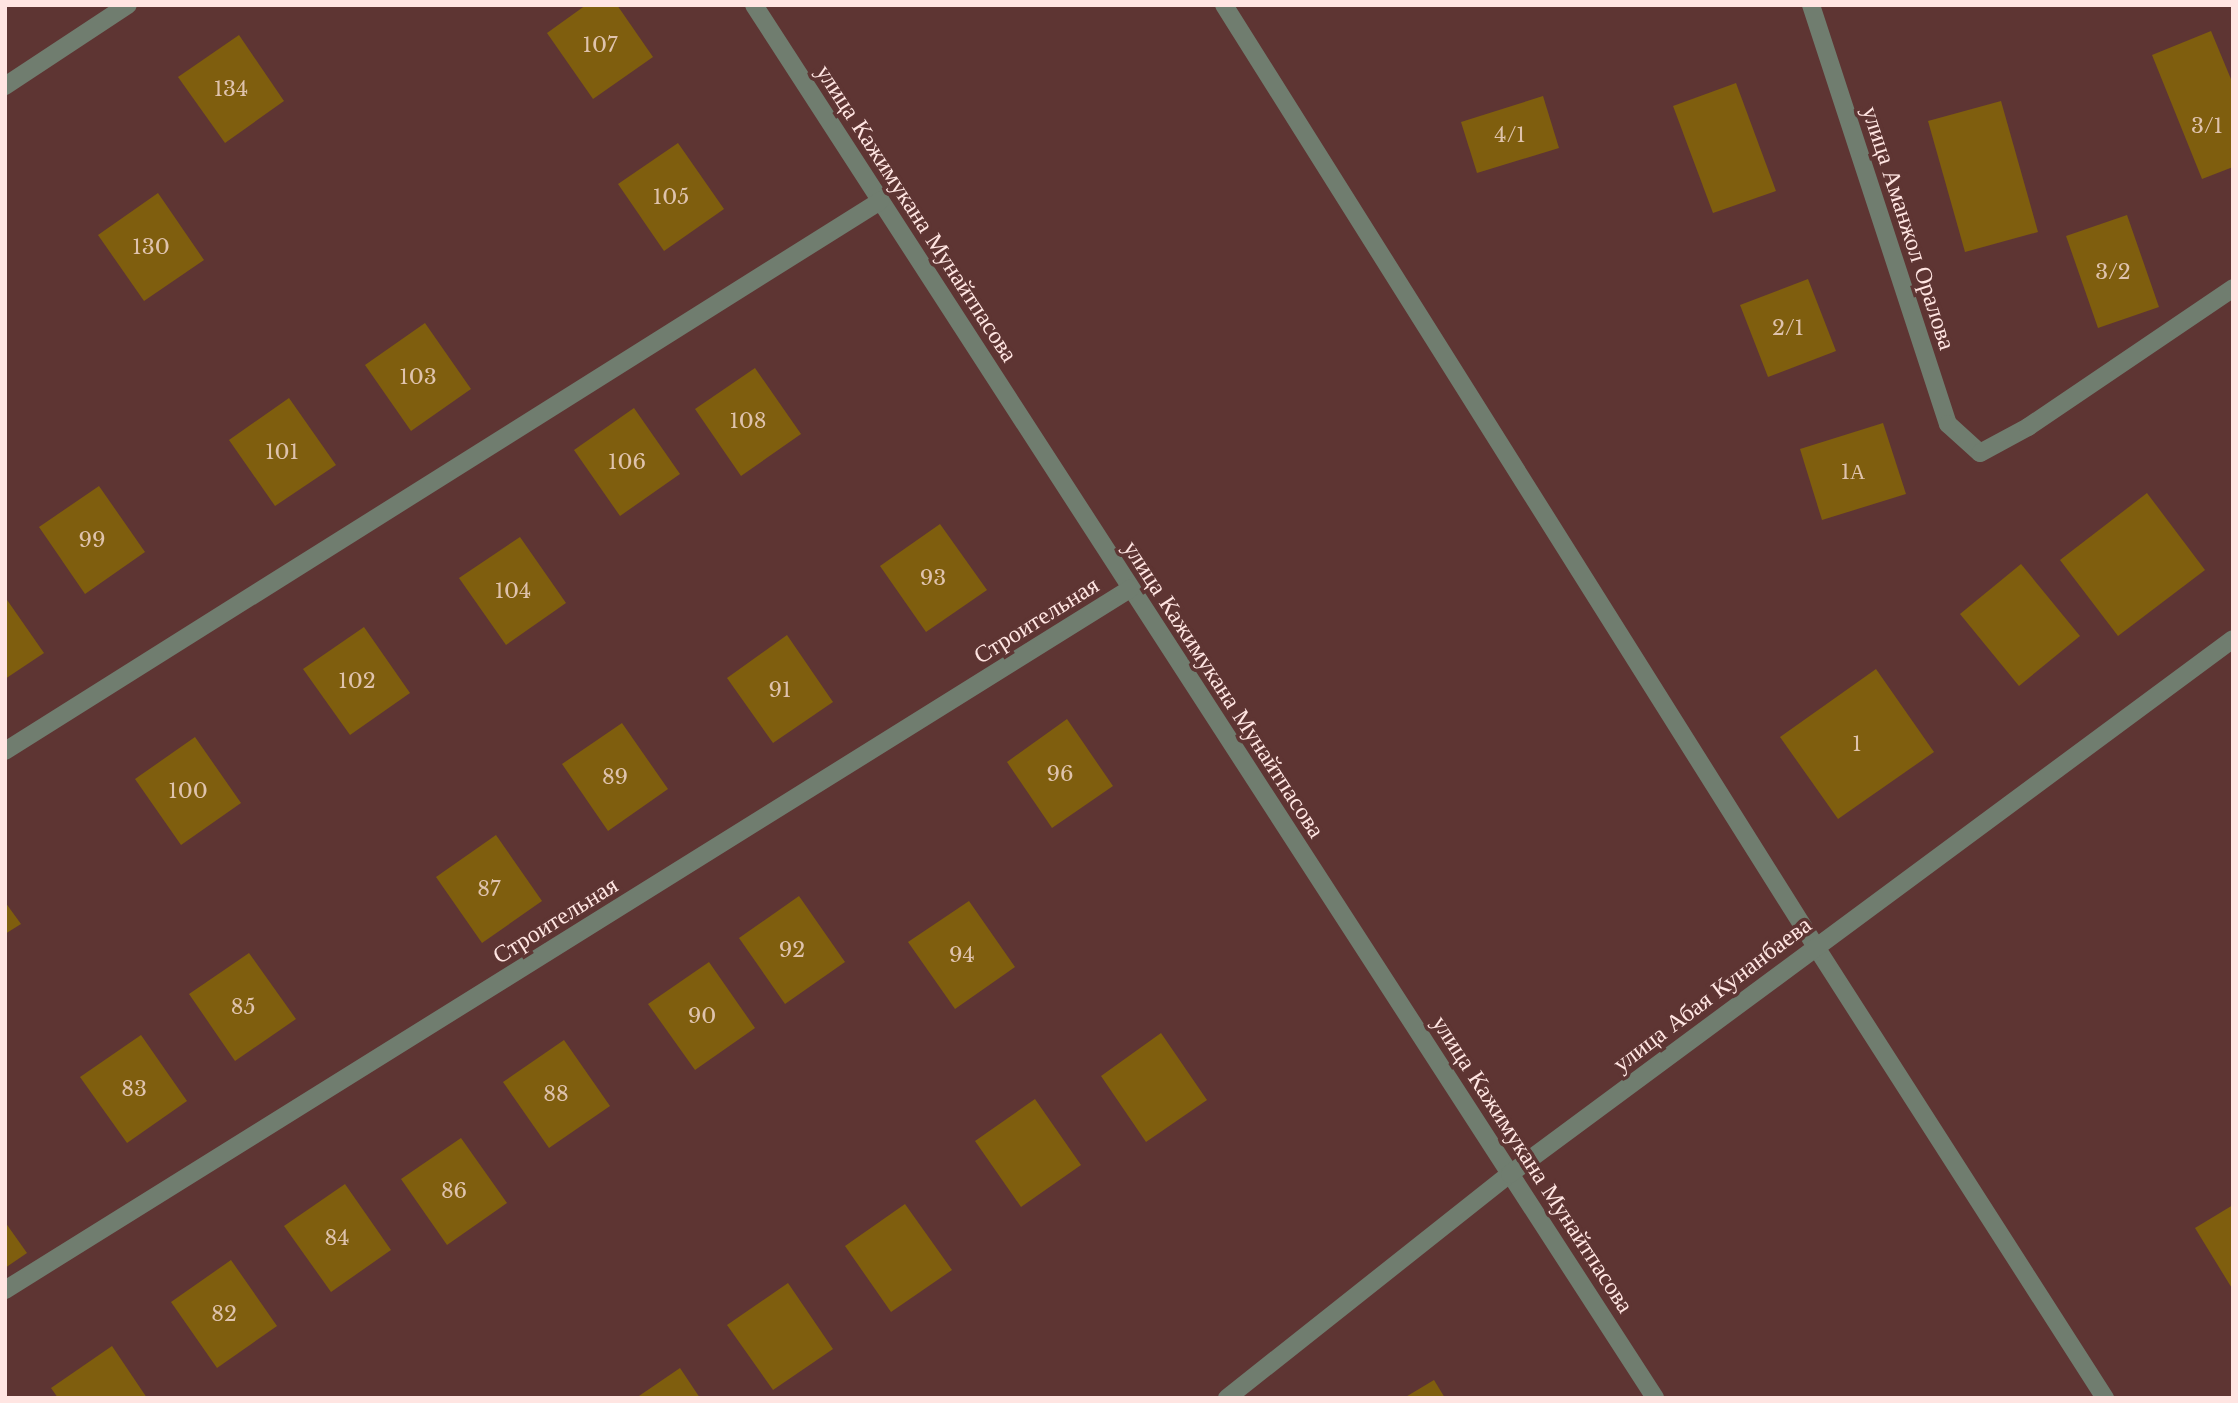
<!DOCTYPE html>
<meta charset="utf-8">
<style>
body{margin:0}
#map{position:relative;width:2238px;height:1403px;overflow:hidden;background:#5e3533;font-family:"Libre Baskerville",serif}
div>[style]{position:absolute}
.building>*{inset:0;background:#7f5e0e}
.minor>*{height:18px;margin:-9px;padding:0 9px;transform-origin:9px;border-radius:9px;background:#707d6f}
span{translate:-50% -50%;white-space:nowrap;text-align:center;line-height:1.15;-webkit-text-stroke:7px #5e3533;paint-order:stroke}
.number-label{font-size:21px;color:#dfc3ad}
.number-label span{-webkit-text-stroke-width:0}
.street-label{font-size:24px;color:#ffe5e2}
.frame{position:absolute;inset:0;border:7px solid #ffe5e2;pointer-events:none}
</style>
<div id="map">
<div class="building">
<i style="clip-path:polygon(586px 5px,617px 5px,653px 57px,593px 99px,547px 33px)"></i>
<i style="clip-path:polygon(2211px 31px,2233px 84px,2233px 167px,2202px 179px,2152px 55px)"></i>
<i style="clip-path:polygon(239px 35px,284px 101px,225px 143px,178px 77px)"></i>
<i style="clip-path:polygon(1736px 83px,1776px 191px,1713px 213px,1673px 106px)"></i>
<i style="clip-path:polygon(1543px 96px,1559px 148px,1477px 173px,1461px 122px)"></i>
<i style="clip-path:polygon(2001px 101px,2038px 232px,1965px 252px,1928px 121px)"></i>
<i style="clip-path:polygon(678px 143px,724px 209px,664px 251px,618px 184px)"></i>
<i style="clip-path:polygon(158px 193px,204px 260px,144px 301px,98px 235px)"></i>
<i style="clip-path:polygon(2127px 215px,2159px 307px,2098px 328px,2066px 236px)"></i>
<i style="clip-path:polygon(1808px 279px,1836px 351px,1768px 377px,1740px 305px)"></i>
<i style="clip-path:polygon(425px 323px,471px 389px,411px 431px,365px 365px)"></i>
<i style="clip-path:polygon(755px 368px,801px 434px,741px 476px,695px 409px)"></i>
<i style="clip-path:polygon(289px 398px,336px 465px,275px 506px,229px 440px)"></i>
<i style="clip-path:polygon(634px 408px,680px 474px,620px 516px,574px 450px)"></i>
<i style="clip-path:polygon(1883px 423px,1906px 494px,1822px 520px,1800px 449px)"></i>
<i style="clip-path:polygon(99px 486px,145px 552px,85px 594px,39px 527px)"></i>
<i style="clip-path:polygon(2147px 493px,2205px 570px,2118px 636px,2060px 560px)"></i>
<i style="clip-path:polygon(940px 524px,987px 590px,926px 632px,880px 566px)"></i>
<i style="clip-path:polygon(520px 537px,566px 603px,506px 645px,459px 578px)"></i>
<i style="clip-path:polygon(2021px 564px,2080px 636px,2019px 686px,1960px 614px)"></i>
<i style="clip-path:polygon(5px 597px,44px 653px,5px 679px)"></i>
<i style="clip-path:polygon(364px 627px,410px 693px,350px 735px,303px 669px)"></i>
<i style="clip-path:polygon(787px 635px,833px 702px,773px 743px,727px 678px)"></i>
<i style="clip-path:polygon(1876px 669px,1934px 752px,1838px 819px,1780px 737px)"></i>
<i style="clip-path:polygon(1067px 719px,1113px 786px,1052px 828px,1007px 762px)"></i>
<i style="clip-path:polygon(622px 723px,668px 789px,608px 831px,562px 764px)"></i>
<i style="clip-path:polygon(195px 737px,241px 803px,181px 845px,135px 779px)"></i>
<i style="clip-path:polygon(496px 835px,542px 901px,482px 943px,436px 877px)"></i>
<i style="clip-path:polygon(799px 896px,845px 962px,785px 1004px,739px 938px)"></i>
<i style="clip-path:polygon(969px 901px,1015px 967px,955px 1009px,908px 942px)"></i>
<i style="clip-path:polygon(5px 902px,21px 924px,5px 934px)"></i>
<i style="clip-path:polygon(249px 953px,296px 1019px,235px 1061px,189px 994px)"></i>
<i style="clip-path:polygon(709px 962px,755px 1028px,695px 1070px,648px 1004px)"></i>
<i style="clip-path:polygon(1161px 1033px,1207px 1100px,1146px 1142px,1101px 1076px)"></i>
<i style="clip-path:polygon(141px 1035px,187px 1101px,127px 1143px,80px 1077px)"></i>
<i style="clip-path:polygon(564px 1040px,610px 1106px,549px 1148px,503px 1082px)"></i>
<i style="clip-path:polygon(1035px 1099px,1081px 1165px,1021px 1207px,975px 1141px)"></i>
<i style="clip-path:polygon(461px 1138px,507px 1203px,447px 1245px,401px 1179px)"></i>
<i style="clip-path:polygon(345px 1184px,391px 1250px,331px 1292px,284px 1226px)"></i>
<i style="clip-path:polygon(905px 1204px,952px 1270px,891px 1312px,845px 1246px)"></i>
<i style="clip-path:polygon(2233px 1205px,2233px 1290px,2195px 1228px)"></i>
<i style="clip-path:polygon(5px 1222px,27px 1253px,5px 1268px)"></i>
<i style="clip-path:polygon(231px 1260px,277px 1326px,217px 1368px,171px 1302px)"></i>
<i style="clip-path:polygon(788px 1283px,833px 1349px,773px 1390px,727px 1325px)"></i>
<i style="clip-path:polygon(112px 1346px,147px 1398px,58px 1398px,51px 1388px)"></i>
<i style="clip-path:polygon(680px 1368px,700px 1398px,636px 1398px)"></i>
<i style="clip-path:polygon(1434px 1380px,1445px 1398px,1404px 1398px)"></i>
</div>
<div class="minor">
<i style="left:754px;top:5px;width:1659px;rotate:57.1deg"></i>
<i style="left:1224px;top:5px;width:1113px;rotate:57.85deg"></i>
<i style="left:1816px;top:947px;width:536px;rotate:57.35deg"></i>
<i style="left:1811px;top:5px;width:441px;rotate:71.9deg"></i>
<i style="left:1948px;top:424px;width:43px;rotate:42.2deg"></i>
<i style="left:1980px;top:453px;width:55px;rotate:-28.4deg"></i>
<i style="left:2028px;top:427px;width:248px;rotate:-34.1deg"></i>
<i style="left:5px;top:86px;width:147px;rotate:-33.4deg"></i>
<i style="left:5px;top:751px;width:1034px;rotate:-32.15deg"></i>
<i style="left:5px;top:1290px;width:1326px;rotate:-31.93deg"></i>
<i style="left:1227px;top:1398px;width:361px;rotate:-38.4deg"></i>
<i style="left:1510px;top:1174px;width:899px;rotate:-36.5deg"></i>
</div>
<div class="number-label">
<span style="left:600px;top:45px">107</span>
<span style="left:231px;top:89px">134</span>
<span style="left:2207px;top:126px">3/1</span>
<span style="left:1510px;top:135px">4/1</span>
<span style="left:671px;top:197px">105</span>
<span style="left:151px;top:247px">130</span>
<span style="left:2113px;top:272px">3/2</span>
<span style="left:1788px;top:328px">2/1</span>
<span style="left:418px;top:377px">103</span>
<span style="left:748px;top:421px">108</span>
<span style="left:282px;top:452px">101</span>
<span style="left:627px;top:462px">106</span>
<span style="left:1853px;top:472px">1А</span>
<span style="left:92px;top:540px">99</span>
<span style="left:933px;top:578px">93</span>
<span style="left:513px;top:591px">104</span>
<span style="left:357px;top:681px">102</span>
<span style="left:780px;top:690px">91</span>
<span style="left:1857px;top:744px">1</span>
<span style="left:1060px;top:774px">96</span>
<span style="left:615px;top:777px">89</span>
<span style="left:188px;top:791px">100</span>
<span style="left:489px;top:889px">87</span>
<span style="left:792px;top:950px">92</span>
<span style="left:962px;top:955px">94</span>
<span style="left:243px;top:1007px">85</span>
<span style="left:702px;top:1016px">90</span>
<span style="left:134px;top:1089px">83</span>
<span style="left:556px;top:1094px">88</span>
<span style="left:454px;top:1191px">86</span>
<span style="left:337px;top:1238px">84</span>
<span style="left:224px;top:1314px">82</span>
</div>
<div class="street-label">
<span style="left:917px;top:213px;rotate:57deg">улица Кажимукана Мунайтпасова</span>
<span style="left:1909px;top:228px;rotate:72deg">улица Аманжол Оралова</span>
<span style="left:1036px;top:620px;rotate:-32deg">Строительная</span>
<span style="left:1224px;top:689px;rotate:57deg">улица Кажимукана Мунайтпасова</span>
<span style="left:555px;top:920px;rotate:-32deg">Строительная</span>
<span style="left:1712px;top:994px;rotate:-37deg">улица Абая Кунанбаева</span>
<span style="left:1533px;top:1164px;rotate:57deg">улица Кажимукана Мунайтпасова</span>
</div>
<div class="frame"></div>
</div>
